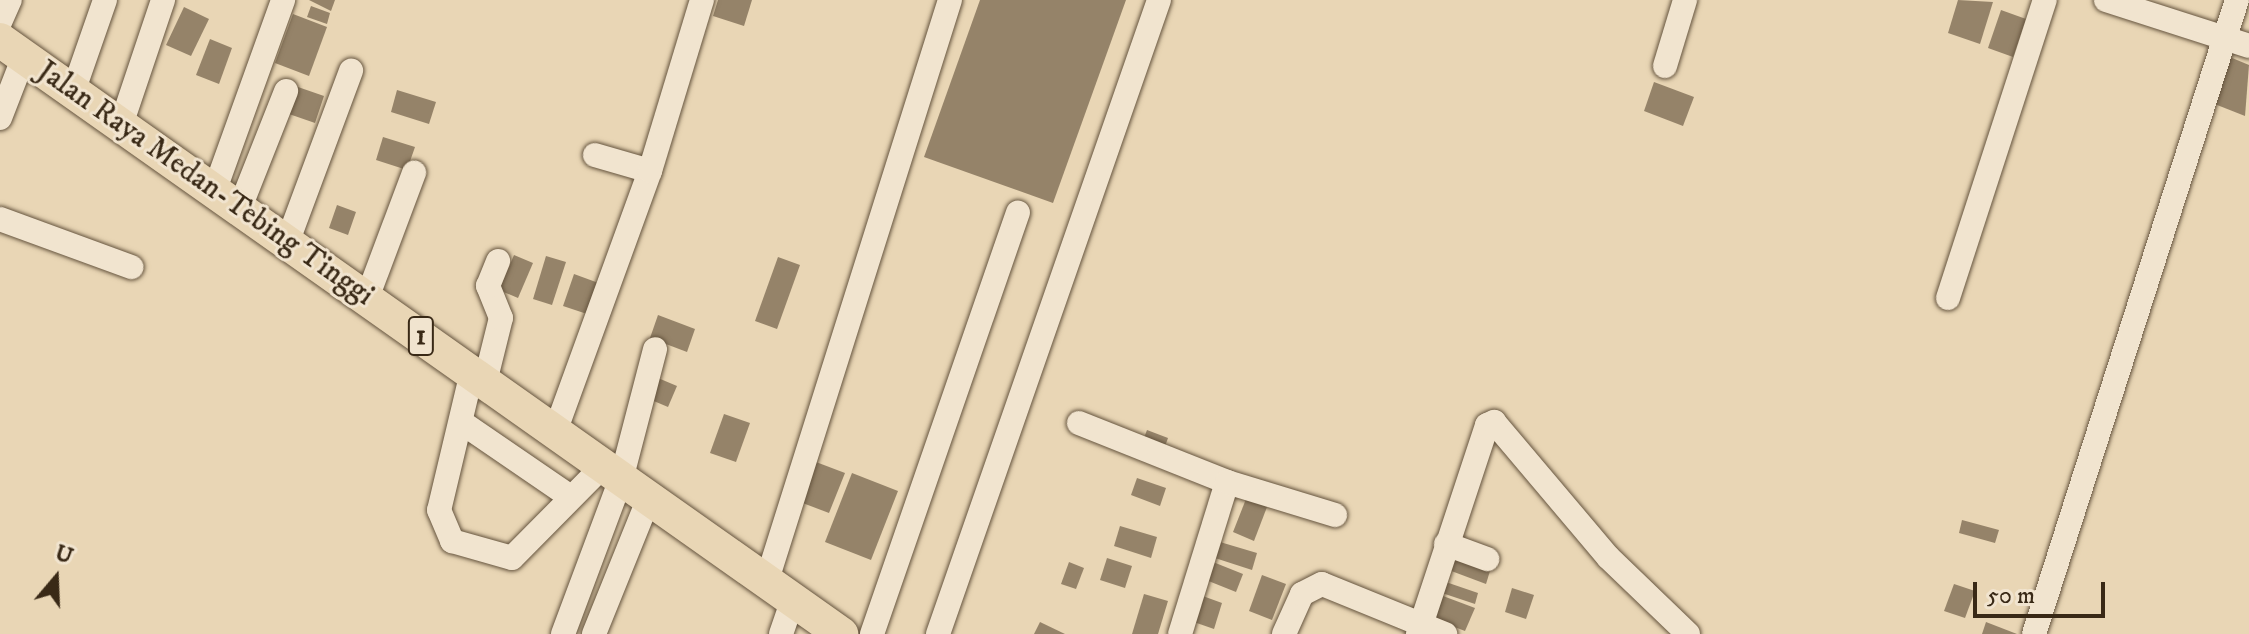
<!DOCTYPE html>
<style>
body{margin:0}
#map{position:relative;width:2249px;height:634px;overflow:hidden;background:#e9d6b5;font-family:"IM FELL DW Pica",serif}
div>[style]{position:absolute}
.building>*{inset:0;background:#958369}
.roads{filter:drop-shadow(0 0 2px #65543e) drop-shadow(0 0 2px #65543e)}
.minor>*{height:24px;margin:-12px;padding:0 12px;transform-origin:12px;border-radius:12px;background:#f1e4cf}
.highway>*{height:34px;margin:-17px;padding:0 17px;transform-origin:17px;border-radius:17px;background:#e9d6b5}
span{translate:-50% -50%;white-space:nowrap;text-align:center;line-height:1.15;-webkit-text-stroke:6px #f1e4cf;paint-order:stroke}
.shield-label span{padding:2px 6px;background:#f1e4cf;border:2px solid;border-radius:6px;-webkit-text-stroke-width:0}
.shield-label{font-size:28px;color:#392916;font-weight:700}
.street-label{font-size:30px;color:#392916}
.north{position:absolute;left:16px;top:538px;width:80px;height:80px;-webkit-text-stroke:6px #f1e4cf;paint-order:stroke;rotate:19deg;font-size:22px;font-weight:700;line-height:32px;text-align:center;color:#392916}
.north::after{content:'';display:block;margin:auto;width:28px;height:36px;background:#392916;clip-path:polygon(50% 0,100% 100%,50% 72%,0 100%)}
.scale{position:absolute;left:1973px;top:582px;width:132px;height:36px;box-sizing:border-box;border:4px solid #392916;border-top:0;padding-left:10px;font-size:24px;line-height:28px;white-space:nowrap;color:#392916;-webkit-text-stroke:6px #f1e4cf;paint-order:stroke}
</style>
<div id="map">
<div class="building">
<i style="clip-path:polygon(309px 0,335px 0,331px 11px)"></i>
<i style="clip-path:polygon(718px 0,752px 0,744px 26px,713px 16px)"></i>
<i style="clip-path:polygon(980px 0,1126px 0,1053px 203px,924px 157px)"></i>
<i style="clip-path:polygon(1958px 0,1993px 2px,1980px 44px,1948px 33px)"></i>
<i style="clip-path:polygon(311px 6px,330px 13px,327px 24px,307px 17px)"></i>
<i style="clip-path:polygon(184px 7px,209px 19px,191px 56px,166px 45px)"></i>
<i style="clip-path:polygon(2001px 10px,2026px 19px,2013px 57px,1988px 48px)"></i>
<i style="clip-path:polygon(293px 14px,327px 27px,309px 76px,275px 63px)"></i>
<i style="clip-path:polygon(210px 39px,232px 48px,219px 84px,196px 75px)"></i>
<i style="clip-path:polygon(2225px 55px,2249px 65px,2245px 116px,2207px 101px)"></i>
<i style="clip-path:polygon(1654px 82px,1694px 97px,1683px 126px,1644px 111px)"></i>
<i style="clip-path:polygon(298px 87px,324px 96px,315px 123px,289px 114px)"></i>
<i style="clip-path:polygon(397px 90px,436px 102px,429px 124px,391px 112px)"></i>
<i style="clip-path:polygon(383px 137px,415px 147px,407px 170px,376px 160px)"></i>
<i style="clip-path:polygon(337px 205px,356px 212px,348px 235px,329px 228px)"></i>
<i style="clip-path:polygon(514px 255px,533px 263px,518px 298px,499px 290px)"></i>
<i style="clip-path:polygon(546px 256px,566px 262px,552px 305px,533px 299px)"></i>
<i style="clip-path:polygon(778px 257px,800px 265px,777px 329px,755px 321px)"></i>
<i style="clip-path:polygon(574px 274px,604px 285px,593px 316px,563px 306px)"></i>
<i style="clip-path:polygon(658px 315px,695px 329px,687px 352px,650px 338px)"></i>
<i style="clip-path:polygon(658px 378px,677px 386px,668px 407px,649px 399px)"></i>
<i style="clip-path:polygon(724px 414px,750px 423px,736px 462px,710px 453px)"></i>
<i style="clip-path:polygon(1147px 430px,1168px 438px,1163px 452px,1142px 443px)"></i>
<i style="clip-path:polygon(816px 462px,845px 473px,829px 513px,800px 502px)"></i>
<i style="clip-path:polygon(852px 473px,898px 491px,871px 560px,825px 542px)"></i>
<i style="clip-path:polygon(1137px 478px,1166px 488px,1160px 506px,1131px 495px)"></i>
<i style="clip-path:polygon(1246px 499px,1267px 507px,1254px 541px,1233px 532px)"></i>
<i style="clip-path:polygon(1962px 520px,1999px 530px,1995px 543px,1959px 533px)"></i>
<i style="clip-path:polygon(1120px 526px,1157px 537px,1151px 558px,1114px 546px)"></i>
<i style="clip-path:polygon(1220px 542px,1257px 553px,1252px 570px,1215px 558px)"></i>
<i style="clip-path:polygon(1451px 556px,1490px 571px,1486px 584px,1446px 569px)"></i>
<i style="clip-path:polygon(1107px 558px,1132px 566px,1125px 588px,1100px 580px)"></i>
<i style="clip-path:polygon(1069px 562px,1084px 568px,1076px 589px,1061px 584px)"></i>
<i style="clip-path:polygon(1213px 562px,1243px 574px,1236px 592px,1206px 580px)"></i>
<i style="clip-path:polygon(1262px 575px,1286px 584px,1272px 620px,1249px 611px)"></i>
<i style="clip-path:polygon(1440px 580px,1478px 593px,1475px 604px,1436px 591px)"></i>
<i style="clip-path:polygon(1954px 584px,1975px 591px,1965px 618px,1944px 611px)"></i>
<i style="clip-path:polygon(1512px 588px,1534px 595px,1526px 619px,1505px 612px)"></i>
<i style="clip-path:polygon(1435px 593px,1475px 608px,1465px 631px,1426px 616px)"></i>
<i style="clip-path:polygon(1144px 594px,1168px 601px,1158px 634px,1132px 634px)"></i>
<i style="clip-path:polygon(1200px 595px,1222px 603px,1214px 629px,1191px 621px)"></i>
<i style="clip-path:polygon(1040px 622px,1065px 634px,1034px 634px)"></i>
<i style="clip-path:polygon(1986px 622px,2017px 634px,1982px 634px)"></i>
</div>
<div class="roads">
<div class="minor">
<i style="left:2106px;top:0;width:150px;rotate:17.8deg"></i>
<i style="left:0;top:22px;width:24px;rotate:-66deg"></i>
<i style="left:1665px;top:66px;width:69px;rotate:-73.1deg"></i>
<i style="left:73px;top:92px;width:97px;rotate:-70.8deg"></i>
<i style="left:0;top:118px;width:66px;rotate:-68.8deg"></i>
<i style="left:121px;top:125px;width:132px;rotate:-71.4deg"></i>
<i style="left:595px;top:155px;width:57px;rotate:16.2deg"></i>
<i style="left:214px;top:192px;width:204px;rotate:-70.2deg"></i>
<i style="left:239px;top:210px;width:128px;rotate:-68.4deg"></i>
<i style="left:0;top:219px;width:140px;rotate:20.1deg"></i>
<i style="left:287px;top:243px;width:184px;rotate:-69.6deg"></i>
<i style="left:367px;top:298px;width:134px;rotate:-69.4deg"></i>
<i style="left:1948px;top:298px;width:313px;rotate:-72deg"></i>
<i style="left:472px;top:372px;width:142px;rotate:103.4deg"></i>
<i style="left:439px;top:510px;width:34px;rotate:67deg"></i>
<i style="left:452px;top:541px;width:62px;rotate:15.8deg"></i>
<i style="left:512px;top:558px;width:131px;rotate:-45.3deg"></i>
<i style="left:485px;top:382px;width:66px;rotate:-76deg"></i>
<i style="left:501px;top:318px;width:35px;rotate:-112deg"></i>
<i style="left:488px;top:286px;width:27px;rotate:-68deg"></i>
<i style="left:461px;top:422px;width:131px;rotate:34.4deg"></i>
<i style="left:1079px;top:423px;width:159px;rotate:21.7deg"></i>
<i style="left:555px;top:432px;width:278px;rotate:-70deg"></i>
<i style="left:650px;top:171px;width:179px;rotate:-73.1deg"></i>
<i style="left:1446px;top:544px;width:44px;rotate:20.1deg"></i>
<i style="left:767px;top:580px;width:608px;rotate:-72.49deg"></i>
<i style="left:563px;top:634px;width:169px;rotate:-69.5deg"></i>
<i style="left:622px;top:476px;width:131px;rotate:-75.4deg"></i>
<i style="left:594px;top:634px;width:147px;rotate:-68deg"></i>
<i style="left:781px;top:634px;width:36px;rotate:-71deg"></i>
<i style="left:872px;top:634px;width:446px;rotate:-70.9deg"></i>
<i style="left:938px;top:634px;width:671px;rotate:-70.78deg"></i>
<i style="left:1180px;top:634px;width:159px;rotate:-72.8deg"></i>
<i style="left:1227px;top:482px;width:113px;rotate:17deg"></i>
<i style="left:1284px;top:634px;width:44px;rotate:-65.8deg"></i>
<i style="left:1302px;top:594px;width:22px;rotate:-27deg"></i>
<i style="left:1322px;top:584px;width:133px;rotate:22.1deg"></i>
<i style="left:1418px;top:634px;width:220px;rotate:-71.7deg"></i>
<i style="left:1487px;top:425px;width:8px;rotate:-23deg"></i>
<i style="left:1494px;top:422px;width:177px;rotate:49.8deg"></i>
<i style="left:1608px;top:557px;width:111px;rotate:43.9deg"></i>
<i style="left:2034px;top:634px;width:666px;rotate:-72.25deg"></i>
</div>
<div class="highway">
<i style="left:0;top:40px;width:1030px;rotate:35.23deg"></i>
</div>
</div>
<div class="shield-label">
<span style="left:421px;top:336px">1</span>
</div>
<div class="street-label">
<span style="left:205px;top:184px;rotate:35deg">Jalan Raya Medan-Tebing Tinggi</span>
</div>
<div class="north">U</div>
<div class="scale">50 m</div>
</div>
